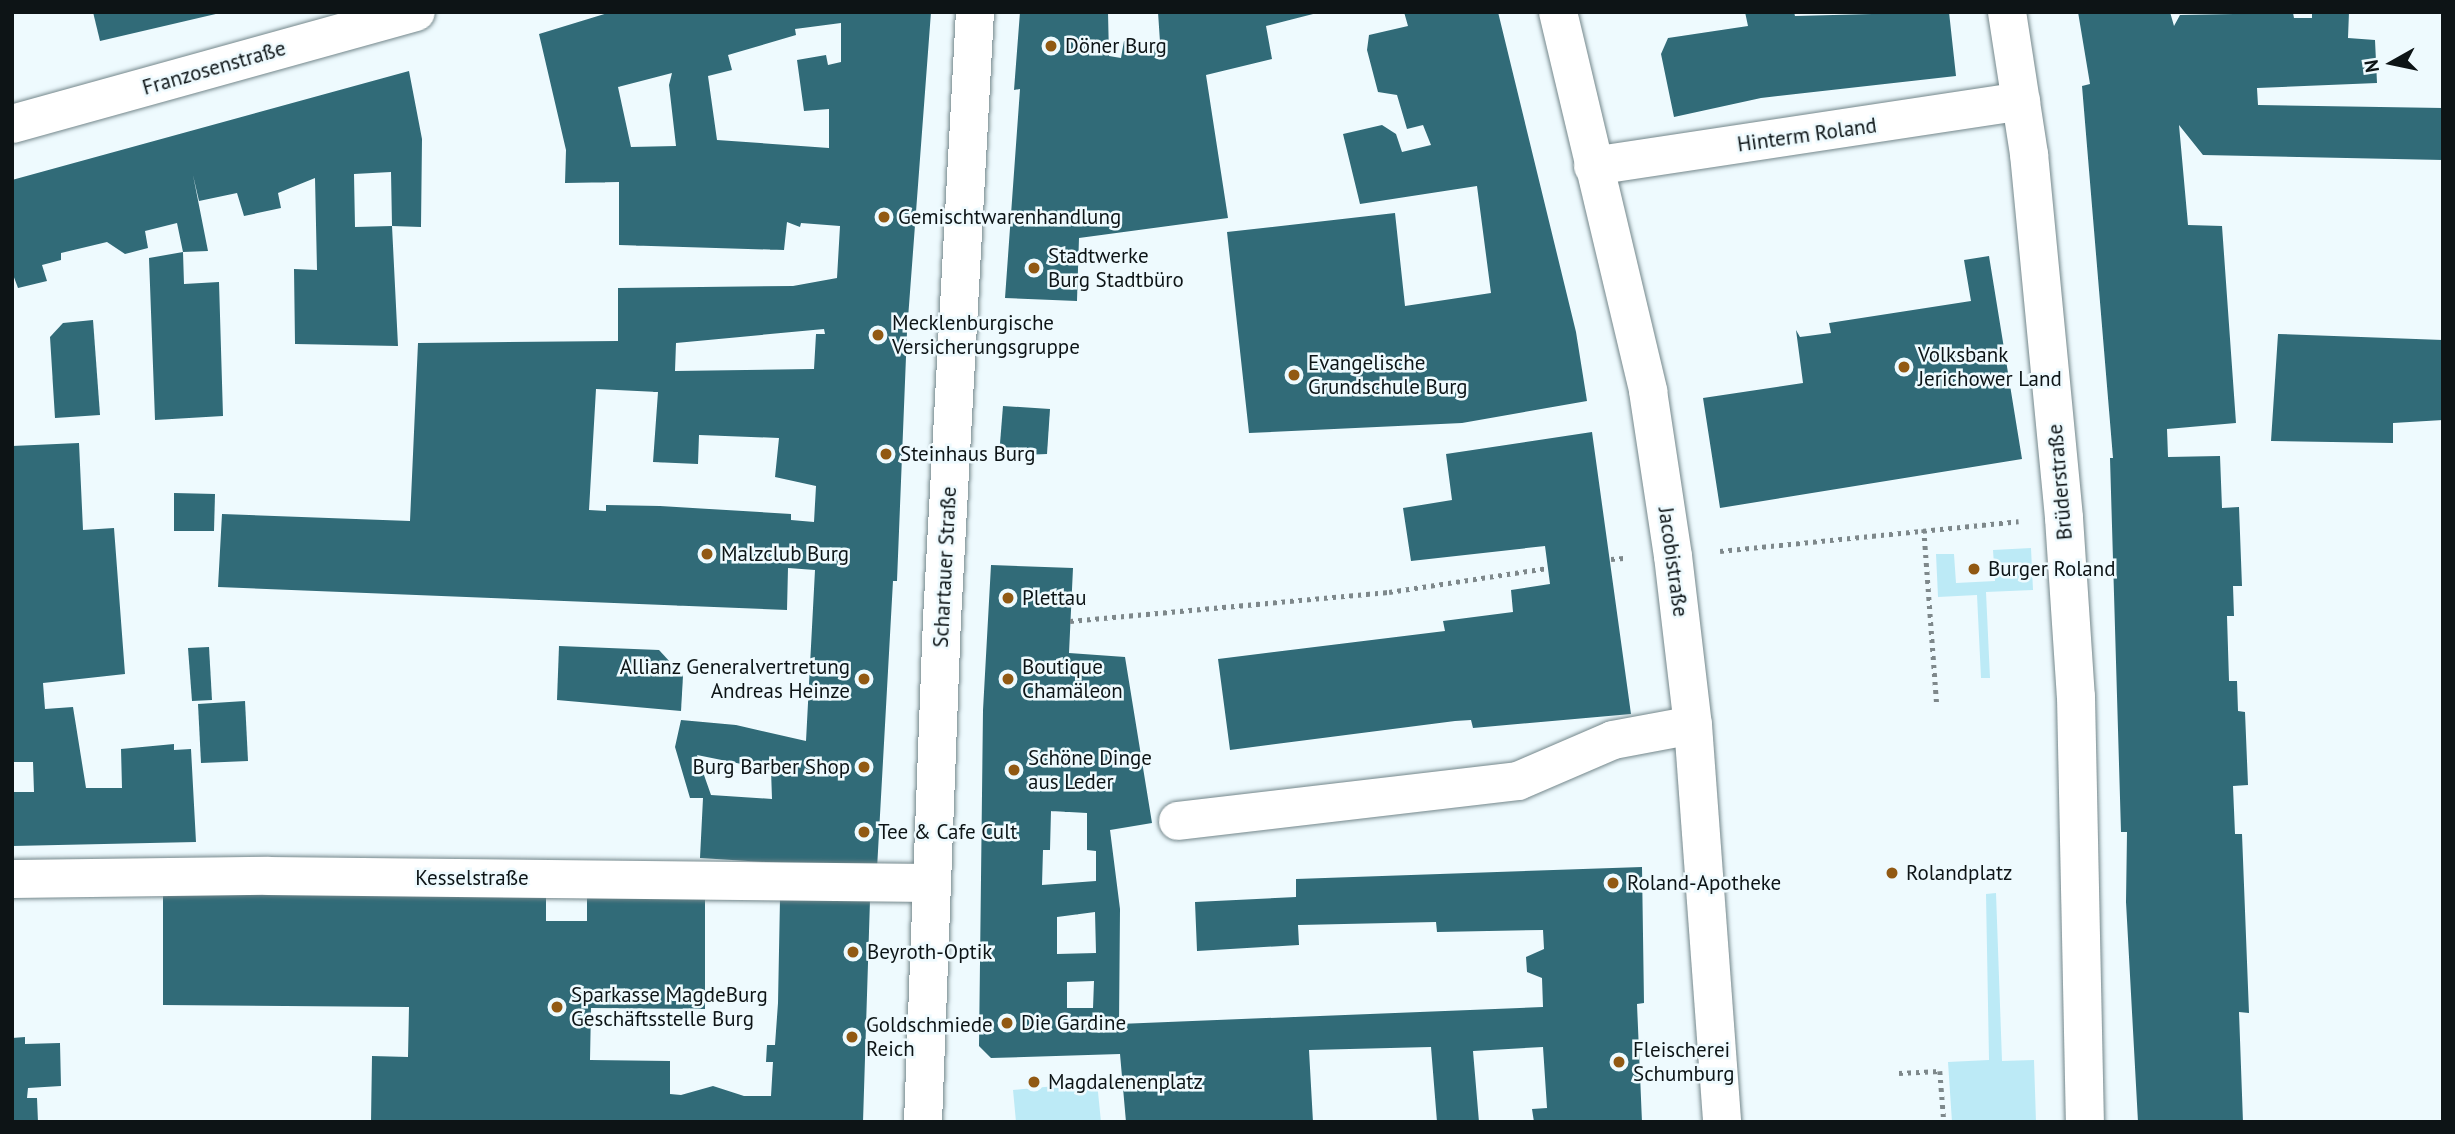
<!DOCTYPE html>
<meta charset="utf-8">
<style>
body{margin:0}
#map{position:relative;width:2455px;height:1134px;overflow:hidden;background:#eefafe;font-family:"PT Sans",sans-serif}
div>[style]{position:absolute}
.green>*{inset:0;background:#bceaf6}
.building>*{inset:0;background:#316b78}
.path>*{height:4.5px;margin-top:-2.25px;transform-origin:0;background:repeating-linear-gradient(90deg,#7e888b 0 3.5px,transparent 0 8.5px)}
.roads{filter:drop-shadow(0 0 2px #74878b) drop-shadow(0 0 2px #74878b)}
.minor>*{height:38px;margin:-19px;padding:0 19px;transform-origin:19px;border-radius:19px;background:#fff}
.dots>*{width:19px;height:19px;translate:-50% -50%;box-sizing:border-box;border:4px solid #eefafe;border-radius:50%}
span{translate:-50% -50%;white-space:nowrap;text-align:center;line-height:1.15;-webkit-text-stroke:5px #eefafe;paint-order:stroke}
.poi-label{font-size:21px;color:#0d1416}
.left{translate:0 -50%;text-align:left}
.right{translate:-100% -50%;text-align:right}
.street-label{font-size:21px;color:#0d1416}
.frame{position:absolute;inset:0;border:14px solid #0d1416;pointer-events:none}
.north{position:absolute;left:2357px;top:28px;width:70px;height:70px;-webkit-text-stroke:5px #eefafe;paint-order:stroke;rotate:261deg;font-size:19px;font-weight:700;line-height:28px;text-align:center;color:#0d1416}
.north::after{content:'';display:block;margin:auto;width:24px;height:32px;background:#0d1416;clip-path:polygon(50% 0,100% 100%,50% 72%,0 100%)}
</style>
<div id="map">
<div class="green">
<i style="clip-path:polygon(2031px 548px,2033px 590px,1986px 592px,1990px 678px,1981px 678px,1977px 595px,1938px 597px,1936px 554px,1954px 554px,1956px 583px,1995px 581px,1993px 550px)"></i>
<i style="clip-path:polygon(1996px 893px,2002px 1061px,2034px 1060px,2036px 1122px,1952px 1122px,1948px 1062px,1989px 1060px,1986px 894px)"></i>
<i style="clip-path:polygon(1097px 1082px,1101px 1122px,1016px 1122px,1013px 1090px)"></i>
</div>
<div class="building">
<i style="clip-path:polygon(93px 12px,220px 12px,220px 13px,100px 41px)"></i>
<i style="clip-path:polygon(evenodd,611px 12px,931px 12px,907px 332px,897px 581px,893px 581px,877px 869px,700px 858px,703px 798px,690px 798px,675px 747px,681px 720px,736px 725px,806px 741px,815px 570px,788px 568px,787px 610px,218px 587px,222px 514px,410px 521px,418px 343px,618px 341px,618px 288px,793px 286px,837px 278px,840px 226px,801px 223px,800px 227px,787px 222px,784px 250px,619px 245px,619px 182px,565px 183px,566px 150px,539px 34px,611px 12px,841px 23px,841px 62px,828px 65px,826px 55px,797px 60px,804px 111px,829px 109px,829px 148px,717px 140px,708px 76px,732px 70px,728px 55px,796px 35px,795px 29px,841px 23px,611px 12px,672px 73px,669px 85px,676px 146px,631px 147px,618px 87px,672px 73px,611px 12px,824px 329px,825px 334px,816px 334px,814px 369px,675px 371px,676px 343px,824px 329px,611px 12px,596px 389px,658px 392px,653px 462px,698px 464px,699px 435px,779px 438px,775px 477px,816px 486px,814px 522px,791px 520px,791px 514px,660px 506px,606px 505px,606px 511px,589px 510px,596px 389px,611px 12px,697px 755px,771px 770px,772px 799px,711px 795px,697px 755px)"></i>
<i style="clip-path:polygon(1020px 12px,1108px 12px,1109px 56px,1121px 58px,1124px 41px,1160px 42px,1158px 12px,1317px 13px,1266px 26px,1272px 59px,1206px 75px,1228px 218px,1079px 238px,1077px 301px,1005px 298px,1020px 89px,1014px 90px)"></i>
<i style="clip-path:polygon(1404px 12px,1498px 12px,1576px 332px,1587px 401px,1462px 423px,1249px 433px,1227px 232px,1395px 213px,1405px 306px,1491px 293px,1477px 186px,1360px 204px,1343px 134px,1382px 125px,1396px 134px,1402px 152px,1431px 145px,1423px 125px,1407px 129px,1397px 95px,1378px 92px,1367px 50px,1369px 35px,1408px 26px)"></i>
<i style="clip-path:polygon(1745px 12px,1794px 12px,1795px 16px,1949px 12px,1956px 76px,1761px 98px,1674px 117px,1661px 54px,1668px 38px,1748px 26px)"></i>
<i style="clip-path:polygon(2078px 12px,2170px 12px,2174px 26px,2180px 15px,2293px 13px,2294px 18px,2312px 18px,2312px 12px,2349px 12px,2348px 38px,2375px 40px,2377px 83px,2257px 88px,2258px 105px,2443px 108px,2443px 160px,2203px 155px,2179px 125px,2188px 225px,2222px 226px,2236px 423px,2167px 429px,2168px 457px,2220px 456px,2222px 508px,2239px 507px,2242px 586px,2233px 586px,2234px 616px,2227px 616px,2229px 681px,2237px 681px,2238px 711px,2245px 712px,2248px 785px,2233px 786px,2235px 834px,2242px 834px,2249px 1013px,2239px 1012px,2243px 1122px,2138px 1122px,2126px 902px,2127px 832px,2121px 832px,2110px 458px,2113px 458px,2082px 86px,2090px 84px)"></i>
<i style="clip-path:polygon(evenodd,409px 71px,422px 139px,421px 227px,392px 226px,398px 346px,295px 344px,294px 269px,317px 270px,315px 178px,278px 193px,281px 208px,244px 216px,237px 193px,199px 201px,193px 175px,208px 251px,183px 252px,184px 284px,219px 282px,223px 416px,155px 420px,149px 258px,183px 252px,177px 223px,145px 231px,148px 248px,125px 254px,107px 242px,61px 253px,61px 260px,42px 265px,47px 281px,18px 288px,12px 272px,12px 180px,409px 71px,391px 172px,392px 226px,355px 227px,354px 174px,391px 172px)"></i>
<i style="clip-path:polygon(1989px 256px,2022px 459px,1720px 508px,1703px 398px,1803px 383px,1796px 330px,1800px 337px,1831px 333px,1829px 323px,1971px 301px,1964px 260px)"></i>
<i style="clip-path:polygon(93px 320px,100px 415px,55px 418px,50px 337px,63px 323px)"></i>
<i style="clip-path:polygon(2278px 334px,2443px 340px,2443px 420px,2393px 423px,2393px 443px,2271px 441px)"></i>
<i style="clip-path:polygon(1003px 406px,1050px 409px,1047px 454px,999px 456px)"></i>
<i style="clip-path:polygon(1592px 432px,1631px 714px,1473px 728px,1471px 720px,1455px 721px,1230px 750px,1218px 659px,1445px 631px,1443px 621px,1513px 612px,1511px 590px,1550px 584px,1545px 546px,1411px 561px,1403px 508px,1452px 500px,1446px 454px)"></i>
<i style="clip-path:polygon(79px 443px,83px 530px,114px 528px,125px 674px,43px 683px,45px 709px,73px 707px,86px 788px,122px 788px,121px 749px,174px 744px,174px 750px,191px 749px,196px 842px,12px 846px,12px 792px,34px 792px,33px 762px,12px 762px,12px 446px)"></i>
<i style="clip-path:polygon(174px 493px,215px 494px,214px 531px,174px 531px)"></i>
<i style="clip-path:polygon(evenodd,991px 565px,1073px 568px,1069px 653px,1125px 657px,1152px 823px,1110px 830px,1120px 909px,1119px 1024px,1543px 1007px,1542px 978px,1527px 972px,1526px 957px,1544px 949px,1543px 930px,1437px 932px,1436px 922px,1298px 925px,1299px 945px,1197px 951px,1195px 902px,1296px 897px,1296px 879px,1642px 867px,1644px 1003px,1637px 1004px,1642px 1122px,1534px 1122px,1532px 1109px,1547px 1108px,1543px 1047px,1473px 1051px,1479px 1122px,1437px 1122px,1431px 1047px,1309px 1050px,1313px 1122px,1126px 1122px,1120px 1054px,991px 1058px,979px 1046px,983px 710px,991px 565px,1051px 811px,1087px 813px,1087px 850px,1096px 851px,1096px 881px,1042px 885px,1043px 850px,1050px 850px,1051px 811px,991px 565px,1095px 912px,1096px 953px,1057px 954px,1057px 917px,1095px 912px,991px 565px,1094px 981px,1093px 1008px,1067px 1008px,1067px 982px,1094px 981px)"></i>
<i style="clip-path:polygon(559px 646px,659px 650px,683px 676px,681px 711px,557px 700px)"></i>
<i style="clip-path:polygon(209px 647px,212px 700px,192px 701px,188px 648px)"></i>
<i style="clip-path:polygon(245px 701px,248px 761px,201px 763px,198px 704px)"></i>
<i style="clip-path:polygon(304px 893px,546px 897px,546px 921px,587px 921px,587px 897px,705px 898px,705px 1009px,591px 1008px,590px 1060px,670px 1061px,670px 1094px,681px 1095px,713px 1086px,744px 1096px,771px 1096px,773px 1062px,766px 1062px,767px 1045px,775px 1045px,778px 1003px,780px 898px,870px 900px,863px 1122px,371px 1122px,372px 1056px,408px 1057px,409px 1007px,163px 1005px,163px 895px)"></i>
<i style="clip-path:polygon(25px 1037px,25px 1044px,60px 1043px,61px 1086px,28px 1088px,27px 1098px,37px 1098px,38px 1122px,12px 1122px,12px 1038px)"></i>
</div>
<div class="path">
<i style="left:1924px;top:529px;width:178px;rotate:85.8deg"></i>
<i style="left:1720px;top:551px;width:300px;rotate:-5.7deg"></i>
<i style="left:1611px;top:559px;width:13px;rotate:-4deg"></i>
<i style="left:1070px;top:621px;width:320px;rotate:-5.2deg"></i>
<i style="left:1389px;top:592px;width:161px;rotate:-8.6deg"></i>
<i style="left:1899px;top:1073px;width:41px;rotate:-2.8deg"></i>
<i style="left:1940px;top:1071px;width:51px;rotate:85.5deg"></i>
</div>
<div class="roads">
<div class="minor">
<i style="left:1558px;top:12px;width:390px;rotate:76.6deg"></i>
<i style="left:1648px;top:391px;width:167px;rotate:81.4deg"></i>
<i style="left:1673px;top:556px;width:170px;rotate:83.3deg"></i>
<i style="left:1693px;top:725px;width:398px;rotate:85.8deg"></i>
<i style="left:2007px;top:12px;width:144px;rotate:81.2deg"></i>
<i style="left:2029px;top:154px;width:366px;rotate:84.5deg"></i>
<i style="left:2064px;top:518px;width:179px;rotate:86.2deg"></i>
<i style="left:2076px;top:697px;width:425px;rotate:88.8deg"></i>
<i style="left:12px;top:124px;width:419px;rotate:-15.5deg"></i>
<i style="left:1593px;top:166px;width:433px;rotate:-8.6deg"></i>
<i style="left:1178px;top:821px;width:342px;rotate:-6.7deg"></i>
<i style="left:1518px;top:781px;width:103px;rotate:-23.3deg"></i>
<i style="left:1613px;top:740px;width:81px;rotate:-10.6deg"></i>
<i style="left:12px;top:879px;width:256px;rotate:-0.7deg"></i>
<i style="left:268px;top:876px;width:663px;rotate:0.6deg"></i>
<i style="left:923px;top:1122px;width:503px;rotate:-87.84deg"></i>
<i style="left:942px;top:619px;width:608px;rotate:-86.89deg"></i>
</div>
</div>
<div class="dots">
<i style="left:1051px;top:46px;background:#915913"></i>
<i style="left:884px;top:217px;background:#915913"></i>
<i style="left:1034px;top:268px;background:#915913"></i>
<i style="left:878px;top:335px;background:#915913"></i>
<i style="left:1904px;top:367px;background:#915913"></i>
<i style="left:1294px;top:375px;background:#915913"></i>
<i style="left:886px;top:454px;background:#915913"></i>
<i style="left:707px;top:554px;background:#915913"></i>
<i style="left:1974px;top:569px;background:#915913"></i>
<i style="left:1008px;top:598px;background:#915913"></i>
<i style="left:864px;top:679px;background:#915913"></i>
<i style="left:1008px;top:679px;background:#915913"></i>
<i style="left:864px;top:767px;background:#915913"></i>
<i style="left:1014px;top:770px;background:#915913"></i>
<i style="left:864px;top:832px;background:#915913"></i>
<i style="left:1892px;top:873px;background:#915913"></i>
<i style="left:1613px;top:883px;background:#915913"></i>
<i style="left:853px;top:952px;background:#915913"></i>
<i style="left:557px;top:1007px;background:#915913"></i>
<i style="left:1007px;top:1023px;background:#915913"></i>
<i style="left:852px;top:1037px;background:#915913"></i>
<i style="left:1619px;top:1062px;background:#915913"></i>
<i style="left:1034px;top:1082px;background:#915913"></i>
</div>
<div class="poi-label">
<span class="left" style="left:1065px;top:46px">Döner Burg</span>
<span class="left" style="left:898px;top:217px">Gemischtwarenhandlung</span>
<span class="left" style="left:1048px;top:268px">Stadtwerke<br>Burg Stadtbüro</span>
<span class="left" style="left:892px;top:335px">Mecklenburgische<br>Versicherungsgruppe</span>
<span class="left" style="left:1918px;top:367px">Volksbank<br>Jerichower Land</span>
<span class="left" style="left:1308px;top:375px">Evangelische<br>Grundschule Burg</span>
<span class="left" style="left:900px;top:454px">Steinhaus Burg</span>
<span class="left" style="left:721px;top:554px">Malzclub Burg</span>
<span class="left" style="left:1988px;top:569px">Burger Roland</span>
<span class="left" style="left:1022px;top:598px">Plettau</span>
<span class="right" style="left:850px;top:679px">Allianz Generalvertretung<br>Andreas Heinze</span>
<span class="left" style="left:1022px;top:679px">Boutique<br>Chamäleon</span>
<span class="left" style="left:1028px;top:770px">Schöne Dinge<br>aus Leder</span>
<span class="right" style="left:850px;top:767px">Burg Barber Shop</span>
<span class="left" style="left:878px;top:832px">Tee &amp; Cafe Cult</span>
<span class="left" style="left:1906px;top:873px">Rolandplatz</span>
<span class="left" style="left:1627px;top:883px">Roland-Apotheke</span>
<span class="left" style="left:867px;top:952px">Beyroth-Optik</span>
<span class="left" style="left:571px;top:1007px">Sparkasse MagdeBurg<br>Geschäftsstelle Burg</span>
<span class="left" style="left:1021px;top:1023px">Die Gardine</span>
<span class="left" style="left:866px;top:1037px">Goldschmiede<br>Reich</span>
<span class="left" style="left:1633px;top:1062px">Fleischerei<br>Schumburg</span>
<span class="left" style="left:1048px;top:1082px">Magdalenenplatz</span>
</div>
<div class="street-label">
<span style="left:214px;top:68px;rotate:-16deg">Franzosenstraße</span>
<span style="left:1807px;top:135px;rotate:-8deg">Hinterm Roland</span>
<span style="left:2060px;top:482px;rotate:-95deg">Brüderstraße</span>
<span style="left:1673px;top:562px;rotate:82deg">Jacobistraße</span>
<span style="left:945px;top:567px;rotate:-87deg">Schartauer Straße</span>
<span style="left:472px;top:878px">Kesselstraße</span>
</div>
<div class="frame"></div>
<div class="north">N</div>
</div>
